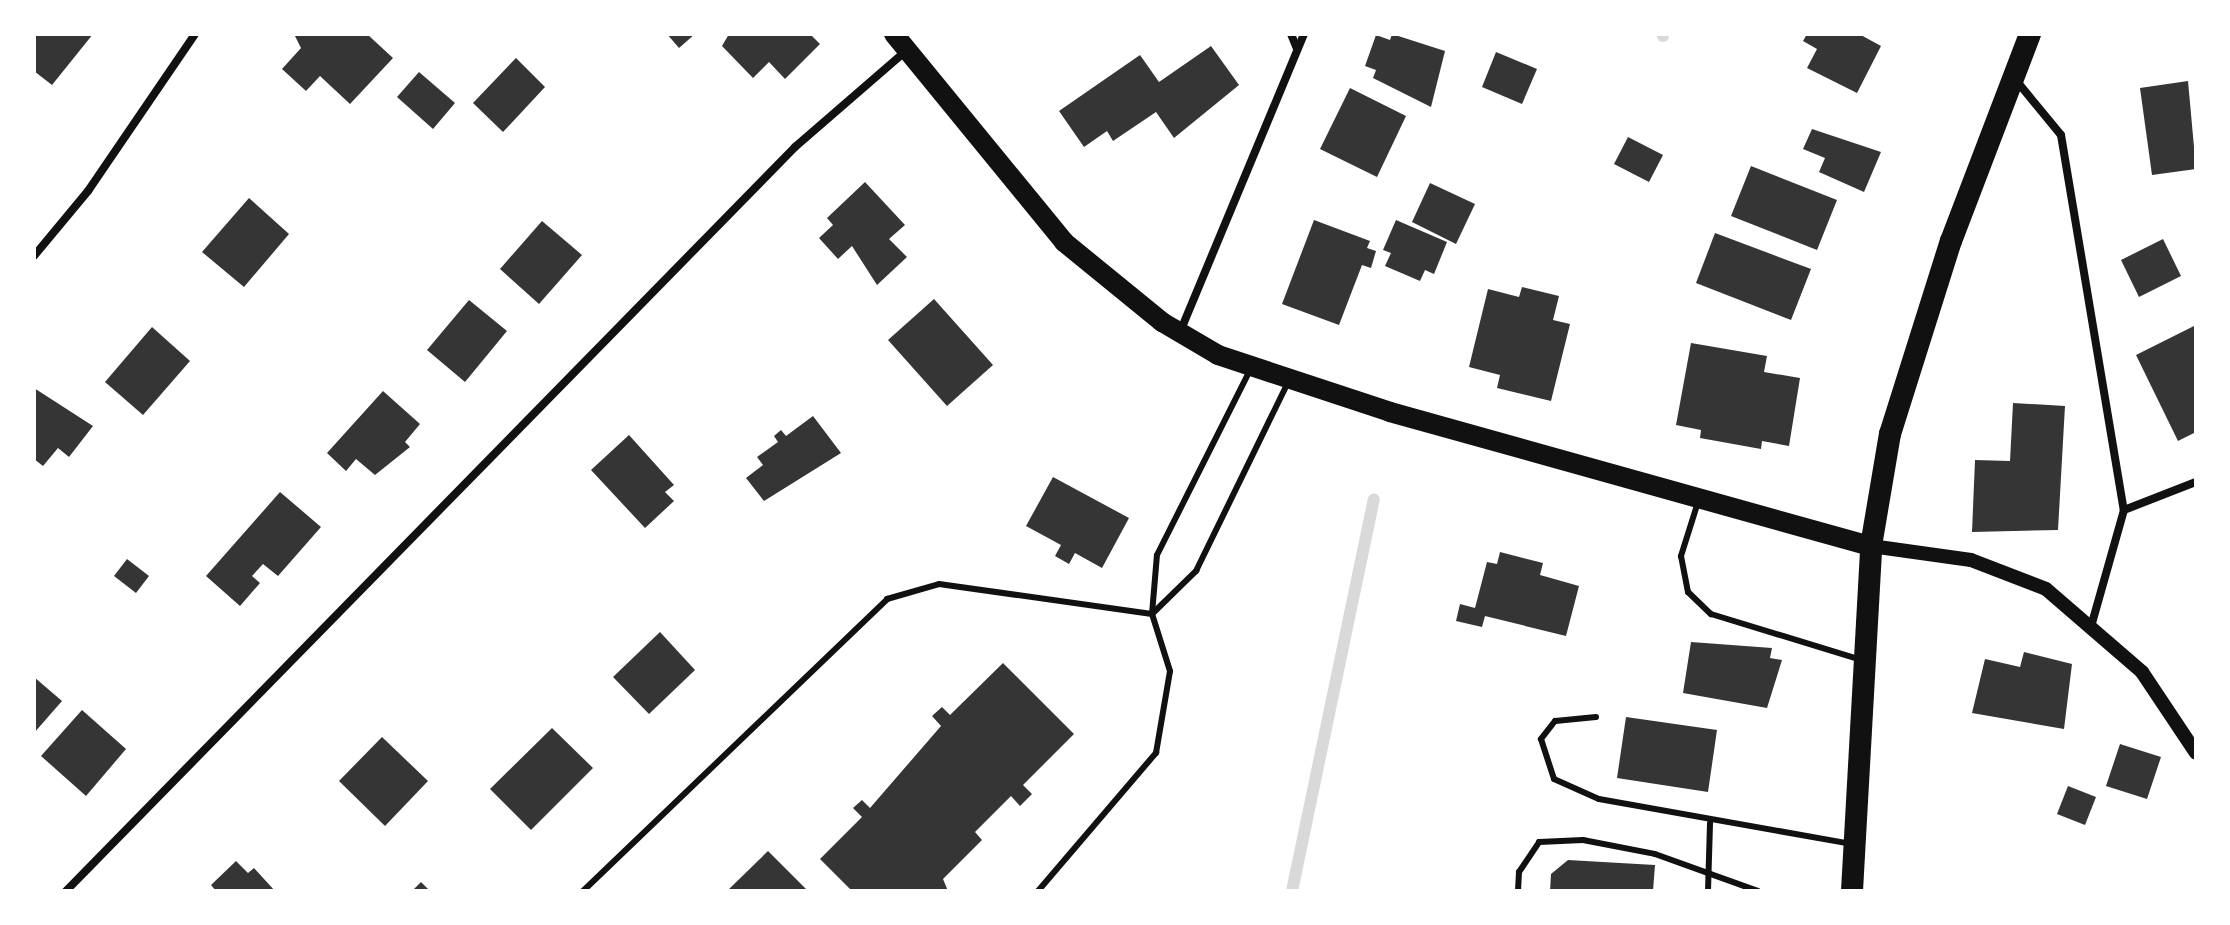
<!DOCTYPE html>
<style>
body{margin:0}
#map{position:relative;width:2230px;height:925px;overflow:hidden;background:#fff;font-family:"Golos Text",sans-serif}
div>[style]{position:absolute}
.stream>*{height:12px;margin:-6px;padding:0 6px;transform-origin:6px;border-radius:6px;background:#d9d9d9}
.building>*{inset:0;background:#353535}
.service>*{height:6px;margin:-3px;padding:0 3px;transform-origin:3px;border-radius:3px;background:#111}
.minor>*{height:8px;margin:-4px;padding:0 4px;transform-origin:4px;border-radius:4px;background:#111}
.tertiary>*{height:14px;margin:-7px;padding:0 7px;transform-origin:7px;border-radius:7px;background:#111}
.primary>*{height:20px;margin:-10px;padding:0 10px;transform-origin:10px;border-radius:10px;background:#111}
.trunk>*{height:22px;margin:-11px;padding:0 11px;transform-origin:11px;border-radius:11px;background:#111}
span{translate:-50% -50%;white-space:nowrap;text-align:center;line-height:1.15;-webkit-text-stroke:6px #fff;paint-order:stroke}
.frame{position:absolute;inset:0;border:36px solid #fff;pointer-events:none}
</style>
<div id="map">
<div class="stream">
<i style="left:1663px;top:36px;width:2px;rotate:-90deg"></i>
<i style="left:1292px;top:891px;width:400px;rotate:-78.2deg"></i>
</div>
<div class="building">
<i style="clip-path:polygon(34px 34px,93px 34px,52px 85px,34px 71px)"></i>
<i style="clip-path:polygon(294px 34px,367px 34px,393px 58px,350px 104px,320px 76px,306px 91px,282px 69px,301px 48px)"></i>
<i style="clip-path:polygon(667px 34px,695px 34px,679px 48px)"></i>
<i style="clip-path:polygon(729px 34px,810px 34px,820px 44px,785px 79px,769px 62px,753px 78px,722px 46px)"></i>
<i style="clip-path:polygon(1392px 34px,1445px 51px,1431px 107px,1373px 78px,1376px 70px,1365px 66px,1376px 35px,1390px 40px)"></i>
<i style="clip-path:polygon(1807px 34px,1859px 34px,1881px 46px,1857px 93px,1807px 68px,1817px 49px,1803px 41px)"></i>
<i style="clip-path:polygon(1211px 46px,1239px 85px,1174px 138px,1156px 112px,1113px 141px,1107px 131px,1084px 147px,1059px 111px,1140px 55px,1159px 82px)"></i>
<i style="clip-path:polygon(1496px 52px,1537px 69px,1522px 104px,1482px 87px)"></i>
<i style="clip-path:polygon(516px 58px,545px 87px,503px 132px,473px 103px)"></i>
<i style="clip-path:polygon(419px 72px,455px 103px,433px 129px,397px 97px)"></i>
<i style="clip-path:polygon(2188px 81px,2196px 169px,2152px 175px,2140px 88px)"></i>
<i style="clip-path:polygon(1350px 88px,1406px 116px,1377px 177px,1320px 149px)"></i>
<i style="clip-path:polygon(1812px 129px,1881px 152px,1864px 192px,1819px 172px,1825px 158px,1803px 149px)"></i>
<i style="clip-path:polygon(1628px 137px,1663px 155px,1649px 182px,1614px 164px)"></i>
<i style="clip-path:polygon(1751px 166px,1837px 200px,1817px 250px,1731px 216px)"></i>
<i style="clip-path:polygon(865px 182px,905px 225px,889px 239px,907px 257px,877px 285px,852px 246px,838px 259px,819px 238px,833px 225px,827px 218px)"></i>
<i style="clip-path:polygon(1430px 183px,1475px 204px,1456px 244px,1412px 222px)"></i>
<i style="clip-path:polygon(249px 198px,289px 234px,244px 287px,202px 252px)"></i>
<i style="clip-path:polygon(1314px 220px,1370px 241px,1367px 248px,1376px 251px,1371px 268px,1362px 265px,1339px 325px,1282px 304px)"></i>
<i style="clip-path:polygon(1396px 220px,1447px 242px,1434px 274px,1425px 270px,1420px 281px,1385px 266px,1391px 253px,1383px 250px)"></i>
<i style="clip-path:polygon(542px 221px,582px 255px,539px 304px,500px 269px)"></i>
<i style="clip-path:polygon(1715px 233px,1811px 269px,1791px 320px,1696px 283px)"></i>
<i style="clip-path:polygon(2163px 239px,2181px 276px,2139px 297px,2121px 260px)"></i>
<i style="clip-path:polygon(1522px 287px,1559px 296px,1553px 320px,1570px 324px,1551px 401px,1497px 388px,1500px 375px,1469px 367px,1488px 289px,1519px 297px)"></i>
<i style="clip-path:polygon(934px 299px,993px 365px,947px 406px,888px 340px)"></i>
<i style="clip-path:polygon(469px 300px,507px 331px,465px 382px,427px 350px)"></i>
<i style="clip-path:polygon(2194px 326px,2196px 432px,2178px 441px,2136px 355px)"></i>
<i style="clip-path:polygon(152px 327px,190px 361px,143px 415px,105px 382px)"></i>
<i style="clip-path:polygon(1691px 343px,1767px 356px,1764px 372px,1800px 378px,1789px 446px,1762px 441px,1761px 449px,1700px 438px,1701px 430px,1676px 425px)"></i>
<i style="clip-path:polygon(34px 388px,93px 426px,69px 457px,58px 448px,43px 466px,34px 459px)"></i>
<i style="clip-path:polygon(383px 391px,420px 424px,405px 442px,410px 447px,375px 475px,356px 459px,346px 471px,327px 453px)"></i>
<i style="clip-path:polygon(2013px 403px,2065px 406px,2058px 530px,1972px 532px,1975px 460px,2010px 461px)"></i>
<i style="clip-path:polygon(813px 416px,841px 453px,764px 501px,746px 478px,763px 465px,757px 457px,778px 442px,774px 436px,781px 430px,786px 436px)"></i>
<i style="clip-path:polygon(629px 435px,674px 485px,665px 492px,674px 501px,645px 528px,591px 470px)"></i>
<i style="clip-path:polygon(1053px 477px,1129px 518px,1102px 568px,1075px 553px,1069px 564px,1055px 556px,1061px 545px,1026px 526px)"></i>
<i style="clip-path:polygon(280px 492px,321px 527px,278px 576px,263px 564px,252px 576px,260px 583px,240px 606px,206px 576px)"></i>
<i style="clip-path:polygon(1500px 552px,1543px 563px,1540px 575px,1579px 586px,1566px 636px,1485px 616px,1482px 627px,1456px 621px,1460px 604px,1475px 608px,1487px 562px,1497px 564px)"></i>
<i style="clip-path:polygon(127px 559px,149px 576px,136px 593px,114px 576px)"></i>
<i style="clip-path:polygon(660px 632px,695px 670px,649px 714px,613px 677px)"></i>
<i style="clip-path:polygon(1691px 642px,1772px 648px,1770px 658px,1782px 660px,1767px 708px,1683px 693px)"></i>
<i style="clip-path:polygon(2024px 652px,2072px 664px,2064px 729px,1972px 713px,1985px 659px,2020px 667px)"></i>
<i style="clip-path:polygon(1003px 663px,1074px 734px,1023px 785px,1032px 794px,1020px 806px,1011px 796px,975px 832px,982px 840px,943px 879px,948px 891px,852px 891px,820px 859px,862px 817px,853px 808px,862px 800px,870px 808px,941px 726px,932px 716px,942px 707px,950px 715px)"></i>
<i style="clip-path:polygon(34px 677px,62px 701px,34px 733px)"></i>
<i style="clip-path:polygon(82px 710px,126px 749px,86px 796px,41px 756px)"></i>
<i style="clip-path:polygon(1626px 717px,1717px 730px,1708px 792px,1617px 778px)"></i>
<i style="clip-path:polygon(552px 728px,593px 768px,531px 830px,490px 789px)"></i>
<i style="clip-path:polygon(382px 737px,428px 781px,385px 826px,339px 781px)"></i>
<i style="clip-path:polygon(2120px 744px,2161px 757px,2147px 799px,2106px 786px)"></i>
<i style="clip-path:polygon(2068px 786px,2096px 797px,2085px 825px,2057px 814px)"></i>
<i style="clip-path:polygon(768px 851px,808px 891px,727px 891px)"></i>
<i style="clip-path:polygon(1568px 860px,1655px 865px,1653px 891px,1550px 891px,1551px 874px)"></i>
<i style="clip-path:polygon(236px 861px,248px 873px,254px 868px,275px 891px,216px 891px,211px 885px)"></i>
<i style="clip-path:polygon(421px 882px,430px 891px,412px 891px)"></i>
</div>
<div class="service">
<i style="left:1698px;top:502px;width:57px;rotate:107.5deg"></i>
<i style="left:1681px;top:556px;width:37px;rotate:79deg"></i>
<i style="left:1688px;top:592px;width:32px;rotate:44deg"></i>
<i style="left:1711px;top:614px;width:157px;rotate:17deg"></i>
<i style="left:1152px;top:614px;width:62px;rotate:-44.3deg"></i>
<i style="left:1196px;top:571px;width:210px;rotate:-64deg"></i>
<i style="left:1596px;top:717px;width:41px;rotate:174.4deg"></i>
<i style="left:1555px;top:721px;width:23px;rotate:128deg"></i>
<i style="left:1541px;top:739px;width:42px;rotate:72deg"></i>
<i style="left:1554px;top:779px;width:49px;rotate:24deg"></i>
<i style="left:1599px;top:799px;width:256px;rotate:10.1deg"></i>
<i style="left:583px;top:891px;width:422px;rotate:-43.8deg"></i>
<i style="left:887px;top:599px;width:54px;rotate:-16.1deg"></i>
<i style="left:939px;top:584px;width:215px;rotate:8deg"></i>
<i style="left:1038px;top:891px;width:182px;rotate:-49.5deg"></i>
<i style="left:1156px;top:753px;width:83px;rotate:-80.3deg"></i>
<i style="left:1170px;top:671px;width:60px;rotate:-107.5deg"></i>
<i style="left:1152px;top:614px;width:59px;rotate:-85.2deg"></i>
<i style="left:1157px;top:555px;width:209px;rotate:-63.3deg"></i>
<i style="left:1518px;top:891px;width:19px;rotate:-87deg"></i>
<i style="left:1519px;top:872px;width:36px;rotate:-56deg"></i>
<i style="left:1539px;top:842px;width:44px;rotate:-2.6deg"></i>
<i style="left:1583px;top:840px;width:73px;rotate:11deg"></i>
<i style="left:1655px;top:854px;width:109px;rotate:19.8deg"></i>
<i style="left:1708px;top:891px;width:68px;rotate:-88.3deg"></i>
</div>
<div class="minor">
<i style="left:1291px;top:34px;width:16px;rotate:68deg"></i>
<i style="left:2015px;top:79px;width:72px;rotate:50.6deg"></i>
<i style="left:2061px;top:135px;width:380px;rotate:80.5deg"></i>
<i style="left:2124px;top:510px;width:117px;rotate:105.8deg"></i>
<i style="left:34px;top:256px;width:85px;rotate:-50.3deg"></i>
<i style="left:88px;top:191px;width:190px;rotate:-55.7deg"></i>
<i style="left:1180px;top:332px;width:323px;rotate:-67.4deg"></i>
<i style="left:2124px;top:510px;width:77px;rotate:-21.3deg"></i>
<i style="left:66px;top:891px;width:1042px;rotate:-45.58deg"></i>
<i style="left:795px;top:147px;width:147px;rotate:-40.9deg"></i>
</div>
<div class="tertiary">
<i style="left:1871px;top:546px;width:101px;rotate:8deg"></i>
<i style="left:1971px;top:560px;width:80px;rotate:21.1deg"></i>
<i style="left:2046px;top:589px;width:127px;rotate:40.8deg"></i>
<i style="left:2142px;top:672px;width:97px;rotate:56.3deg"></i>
</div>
<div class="primary">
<i style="left:894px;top:34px;width:269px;rotate:50.7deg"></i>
<i style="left:1064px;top:242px;width:127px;rotate:39.2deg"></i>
<i style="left:1162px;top:322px;width:65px;rotate:30.5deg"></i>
<i style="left:1218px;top:355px;width:181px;rotate:18.3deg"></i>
<i style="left:1390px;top:412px;width:499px;rotate:15.6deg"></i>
</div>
<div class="trunk">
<i style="left:1852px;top:891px;width:346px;rotate:-86.8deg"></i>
<i style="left:1871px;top:546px;width:114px;rotate:-80.4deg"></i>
<i style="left:1890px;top:434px;width:202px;rotate:-72.5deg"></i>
<i style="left:1951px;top:241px;width:222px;rotate:-69.1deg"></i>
</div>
<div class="frame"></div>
</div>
